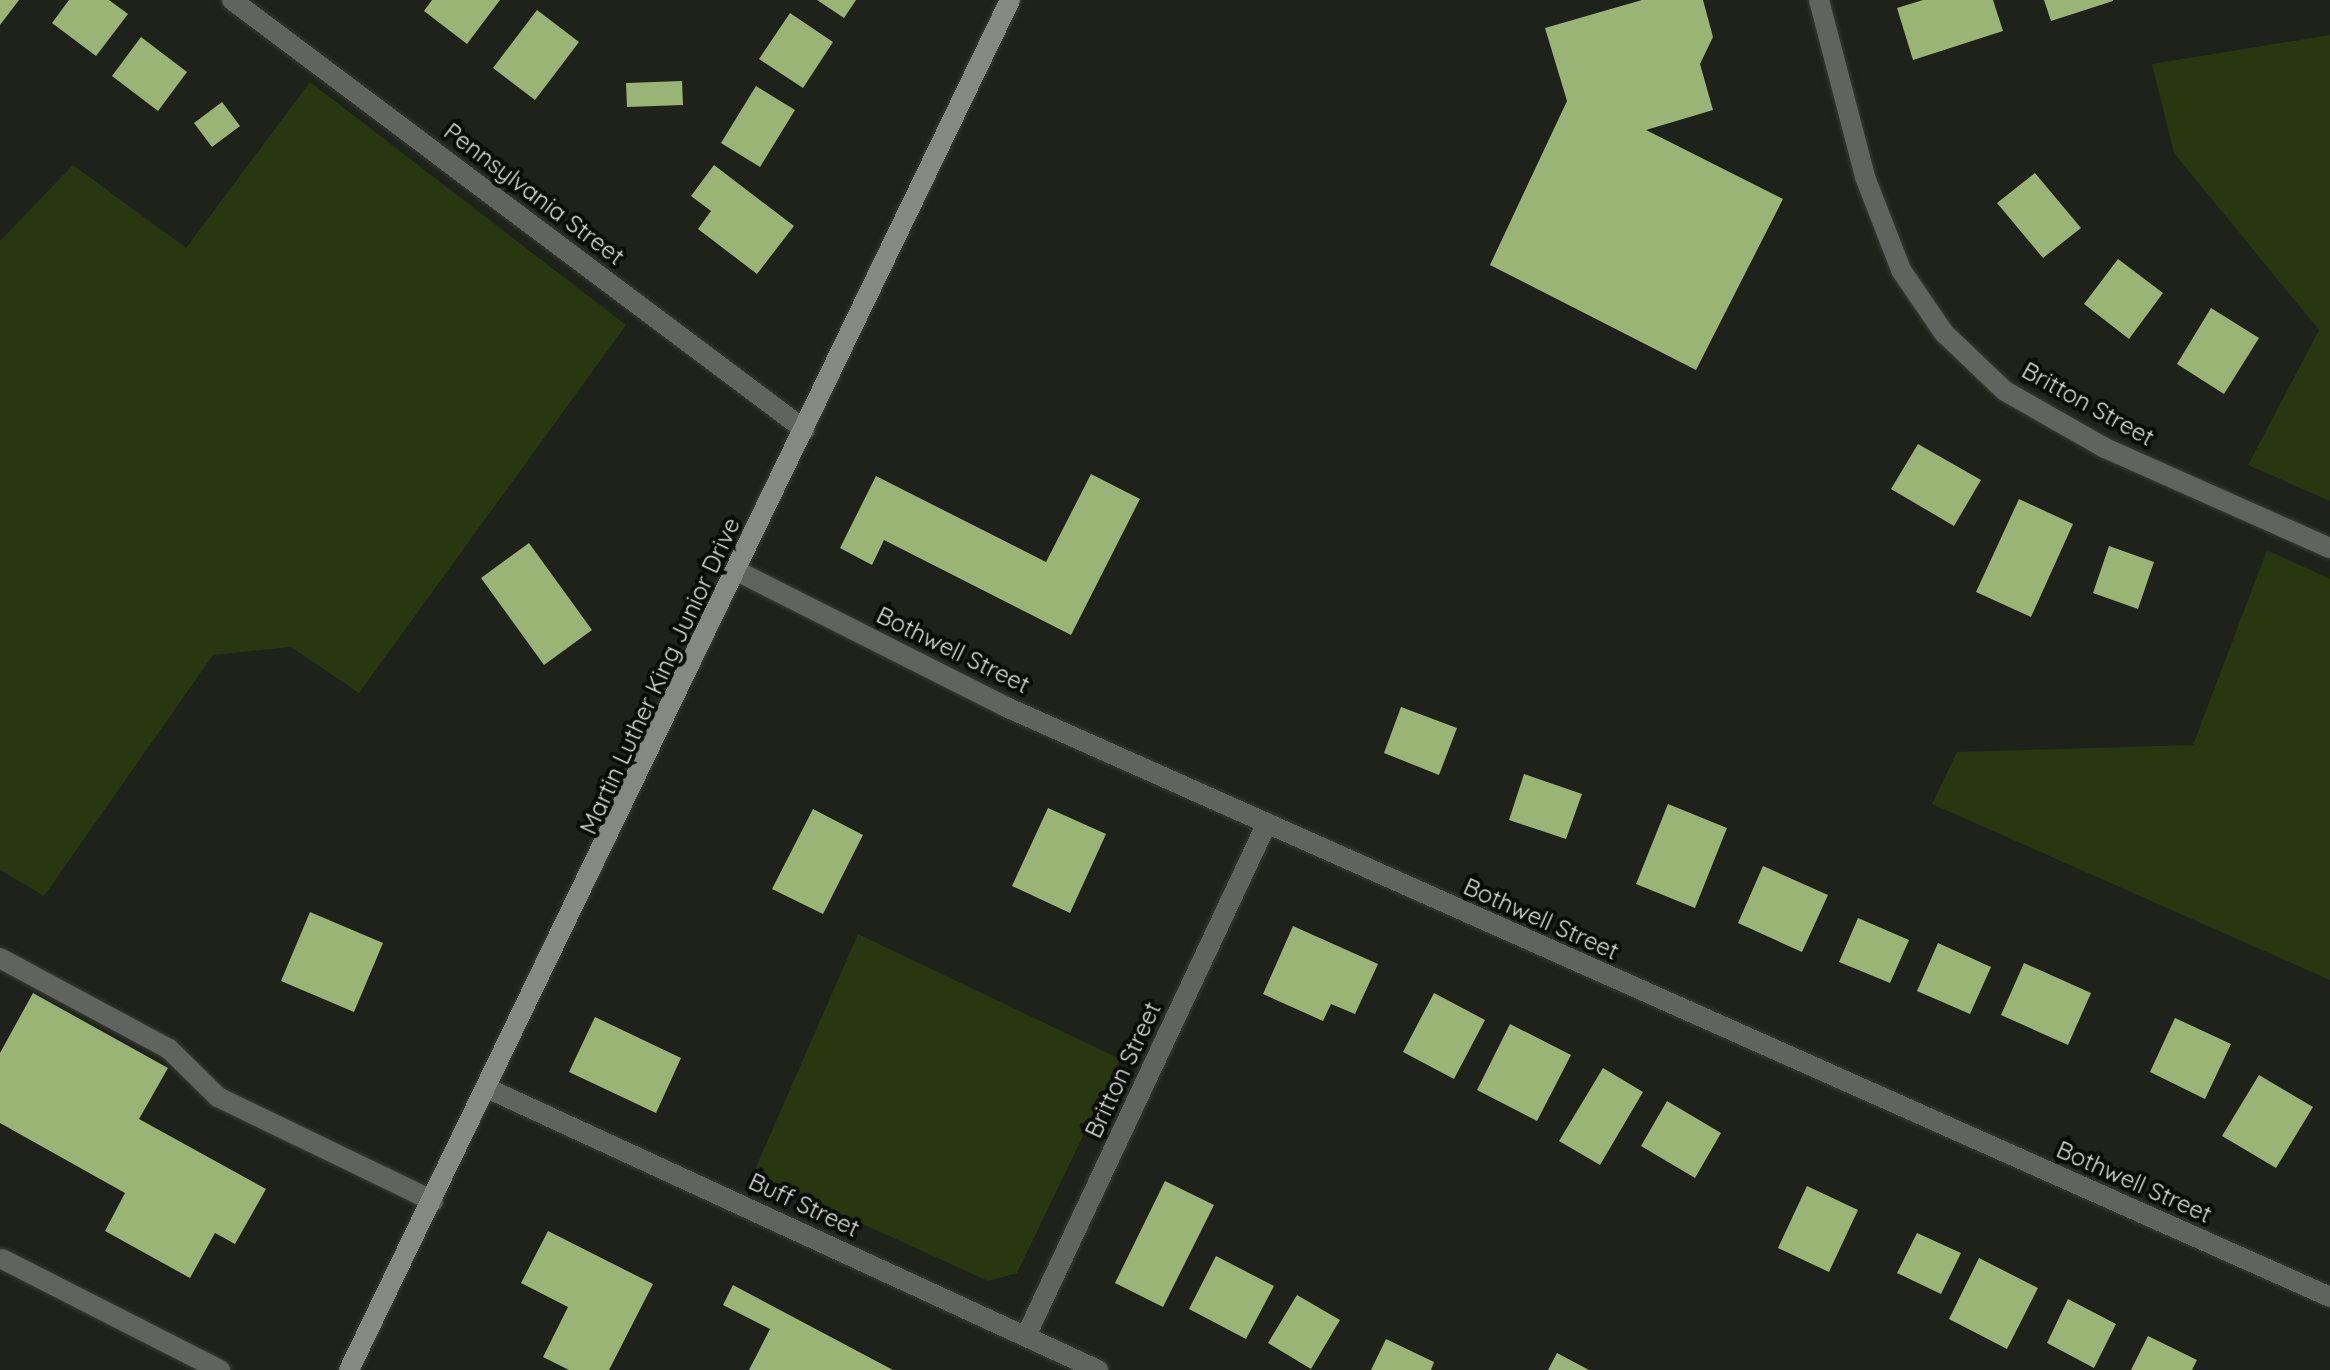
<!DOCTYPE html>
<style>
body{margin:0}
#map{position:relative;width:2330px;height:1370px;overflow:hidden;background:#1e221a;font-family:Quicksand,sans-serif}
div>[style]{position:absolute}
.green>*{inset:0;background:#28370f}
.building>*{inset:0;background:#99b474}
.roads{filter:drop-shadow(0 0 2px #383c34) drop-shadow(0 0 2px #383c34)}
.lane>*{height:20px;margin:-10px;padding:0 10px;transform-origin:10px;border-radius:10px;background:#61635f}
.street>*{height:20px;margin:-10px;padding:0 10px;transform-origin:10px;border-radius:10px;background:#61635f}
.secondary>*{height:20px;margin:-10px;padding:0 10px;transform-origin:10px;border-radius:10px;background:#868982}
span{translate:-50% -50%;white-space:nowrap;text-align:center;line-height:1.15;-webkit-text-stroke:8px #090b07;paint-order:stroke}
.street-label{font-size:24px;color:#dadcd7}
</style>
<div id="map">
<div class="green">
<i style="clip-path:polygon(2330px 35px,2330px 501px,2248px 465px,2319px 330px,2174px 153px,2152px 64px)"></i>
<i style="clip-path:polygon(310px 82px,626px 325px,359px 693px,291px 647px,213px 655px,44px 896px,0 870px,0 241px,73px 165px,186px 248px)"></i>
<i style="clip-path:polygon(2267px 550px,2330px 579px,2330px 980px,1932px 804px,1957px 752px,2193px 745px)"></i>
<i style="clip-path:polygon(858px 934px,1120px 1059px,1017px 1273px,988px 1281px,753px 1174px)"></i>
</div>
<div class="building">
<i style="clip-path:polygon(0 0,19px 0,0 25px)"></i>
<i style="clip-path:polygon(69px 0,109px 0,128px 14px,96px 56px,52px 23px)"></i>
<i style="clip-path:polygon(432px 0,500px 0,467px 44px,424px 11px)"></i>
<i style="clip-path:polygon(817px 0,856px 0,844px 18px)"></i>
<i style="clip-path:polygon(1642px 0,1703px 0,1713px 37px,1700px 64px,1713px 110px,1646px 130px,1783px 199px,1696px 370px,1490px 265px,1567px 101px,1545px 28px)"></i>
<i style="clip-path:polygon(1923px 0,1993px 0,2003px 31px,1913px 60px,1897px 8px)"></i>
<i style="clip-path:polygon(2044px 0,2113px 0,2113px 1px,2051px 21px)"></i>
<i style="clip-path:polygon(537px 10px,579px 42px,535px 100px,493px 68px)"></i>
<i style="clip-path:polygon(790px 13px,833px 42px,803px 88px,759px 59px)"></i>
<i style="clip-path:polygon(141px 37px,187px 72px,158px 111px,112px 76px)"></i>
<i style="clip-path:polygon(682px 81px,683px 105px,627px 107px,626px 83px)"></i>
<i style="clip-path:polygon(756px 86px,795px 110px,760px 167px,721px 143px)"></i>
<i style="clip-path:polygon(222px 102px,240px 126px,212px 147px,194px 123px)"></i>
<i style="clip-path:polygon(714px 165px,794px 226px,757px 274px,698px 229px,711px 211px,691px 196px)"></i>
<i style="clip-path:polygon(2035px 173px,2081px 228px,2043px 258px,1997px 203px)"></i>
<i style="clip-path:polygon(2118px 259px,2163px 293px,2129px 339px,2084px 304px)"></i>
<i style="clip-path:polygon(2211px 308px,2259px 338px,2224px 394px,2177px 364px)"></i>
<i style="clip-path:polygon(1918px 444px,1981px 480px,1954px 526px,1891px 489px)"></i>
<i style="clip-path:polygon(1091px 474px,1140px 499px,1071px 635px,884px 540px,872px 565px,840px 548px,876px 476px,1046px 562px)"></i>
<i style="clip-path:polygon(2019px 499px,2073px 524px,2031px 617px,1976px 592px)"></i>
<i style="clip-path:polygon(529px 543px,592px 630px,544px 665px,481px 578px)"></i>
<i style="clip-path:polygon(2109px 546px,2154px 562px,2138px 609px,2093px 593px)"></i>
<i style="clip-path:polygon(1401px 707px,1457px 728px,1439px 775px,1384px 753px)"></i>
<i style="clip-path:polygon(1524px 774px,1582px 794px,1566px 839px,1509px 820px)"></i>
<i style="clip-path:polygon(1668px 804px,1727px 828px,1695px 908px,1636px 884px)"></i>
<i style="clip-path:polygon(1048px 808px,1106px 834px,1070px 913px,1012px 886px)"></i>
<i style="clip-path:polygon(813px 809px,863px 835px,823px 914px,772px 889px)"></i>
<i style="clip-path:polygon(1763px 866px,1828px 895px,1802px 952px,1738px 923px)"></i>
<i style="clip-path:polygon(310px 912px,383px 943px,354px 1012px,281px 981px)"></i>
<i style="clip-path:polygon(1858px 918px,1909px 940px,1890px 983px,1839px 962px)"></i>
<i style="clip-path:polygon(1293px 926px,1378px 964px,1355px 1014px,1331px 1004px,1323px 1021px,1263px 994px)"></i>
<i style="clip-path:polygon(1938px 943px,1991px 967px,1970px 1014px,1917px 991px)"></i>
<i style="clip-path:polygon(2024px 963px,2091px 993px,2068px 1045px,2001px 1015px)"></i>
<i style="clip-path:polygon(33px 993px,168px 1068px,139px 1119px,266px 1189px,235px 1244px,215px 1233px,190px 1278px,105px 1231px,125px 1193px,0 1123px,0 1053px)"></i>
<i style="clip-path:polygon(1434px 993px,1485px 1020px,1454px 1079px,1403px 1052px)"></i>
<i style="clip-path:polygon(595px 1017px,681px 1058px,656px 1113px,569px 1072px)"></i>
<i style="clip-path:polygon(2175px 1018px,2231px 1044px,2205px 1099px,2150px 1072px)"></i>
<i style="clip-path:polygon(1510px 1024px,1571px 1055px,1537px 1121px,1477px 1090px)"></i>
<i style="clip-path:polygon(1603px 1068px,1643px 1092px,1600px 1165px,1559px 1141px)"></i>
<i style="clip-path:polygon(2259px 1075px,2313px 1107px,2276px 1168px,2222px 1136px)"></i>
<i style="clip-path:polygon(1667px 1101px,1721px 1133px,1695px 1178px,1641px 1146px)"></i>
<i style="clip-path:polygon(1165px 1181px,1214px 1205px,1163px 1307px,1115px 1283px)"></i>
<i style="clip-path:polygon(1807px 1186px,1858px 1210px,1829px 1272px,1778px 1248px)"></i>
<i style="clip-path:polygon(548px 1231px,653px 1284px,609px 1370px,569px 1370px,543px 1357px,568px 1307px,521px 1283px)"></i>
<i style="clip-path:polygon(1917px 1233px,1961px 1253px,1941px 1294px,1897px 1273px)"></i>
<i style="clip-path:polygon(1216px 1256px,1274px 1286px,1246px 1339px,1189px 1309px)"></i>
<i style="clip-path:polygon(1979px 1258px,2038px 1288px,2007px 1349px,1949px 1319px)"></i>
<i style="clip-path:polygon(733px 1285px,893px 1370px,749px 1370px,770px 1329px,723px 1305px)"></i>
<i style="clip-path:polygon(1297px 1295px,1340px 1320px,1311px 1369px,1268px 1343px)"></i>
<i style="clip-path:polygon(2068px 1299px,2116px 1324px,2094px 1368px,2047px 1343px)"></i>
<i style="clip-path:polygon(2148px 1336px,2197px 1360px,2192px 1370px,2131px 1370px)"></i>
<i style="clip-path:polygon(1386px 1339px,1434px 1362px,1431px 1370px,1371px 1370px)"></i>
<i style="clip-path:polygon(1557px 1353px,1589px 1370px,1548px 1370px)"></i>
</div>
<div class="roads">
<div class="lane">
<i style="left:0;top:958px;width:192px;rotate:28.3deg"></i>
<i style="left:169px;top:1049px;width:69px;rotate:44.4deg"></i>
<i style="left:218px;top:1097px;width:239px;rotate:25.8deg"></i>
<i style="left:2px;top:1259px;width:245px;rotate:27deg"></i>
</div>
<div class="street">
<i style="left:232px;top:0;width:716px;rotate:36.89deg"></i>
<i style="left:1819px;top:0;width:183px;rotate:75.4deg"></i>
<i style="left:1865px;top:177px;width:100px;rotate:68.8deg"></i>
<i style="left:1901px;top:270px;width:76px;rotate:55.7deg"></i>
<i style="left:1944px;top:333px;width:84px;rotate:43.6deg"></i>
<i style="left:2005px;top:391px;width:115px;rotate:29.7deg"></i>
<i style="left:2105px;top:448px;width:246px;rotate:24deg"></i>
<i style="left:739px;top:572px;width:297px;rotate:26.8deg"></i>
<i style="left:1004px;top:706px;width:1452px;rotate:24.02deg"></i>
<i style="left:489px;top:1089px;width:671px;rotate:24.77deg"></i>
<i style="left:1026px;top:1336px;width:565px;rotate:-64.84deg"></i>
</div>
<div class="secondary">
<i style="left:349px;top:1370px;width:1521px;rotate:-64.24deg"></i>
</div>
</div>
<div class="street-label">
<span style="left:534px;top:194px;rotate:37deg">Pennsylvania Street</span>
<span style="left:2088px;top:404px;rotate:29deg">Britton Street</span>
<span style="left:953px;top:650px;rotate:26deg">Bothwell Street</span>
<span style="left:660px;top:676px;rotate:-65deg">Martin Luther King Junior Drive</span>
<span style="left:1541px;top:919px;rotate:24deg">Bothwell Street</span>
<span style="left:1123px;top:1070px;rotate:-65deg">Britton Street</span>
<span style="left:2134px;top:1182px;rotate:24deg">Bothwell Street</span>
<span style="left:804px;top:1205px;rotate:25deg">Buff Street</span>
</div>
</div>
